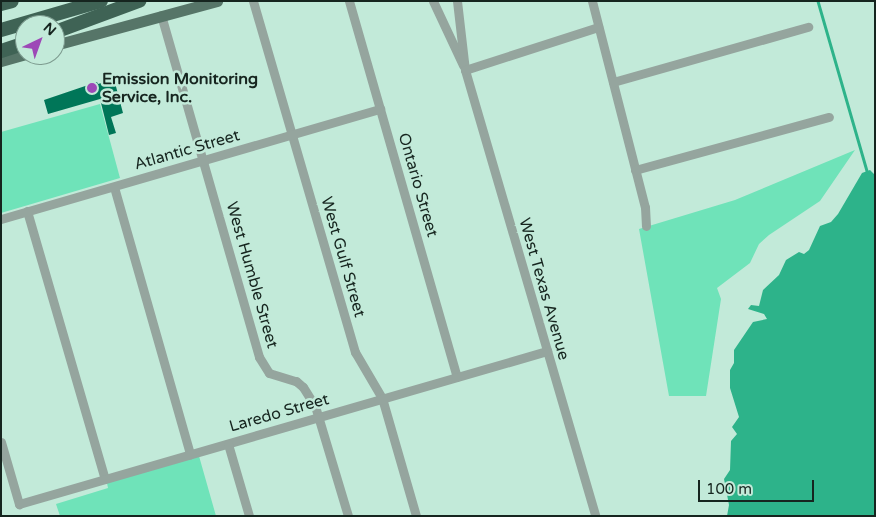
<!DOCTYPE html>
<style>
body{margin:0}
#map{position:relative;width:876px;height:517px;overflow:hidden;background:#c2ead9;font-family:"Varela Round",sans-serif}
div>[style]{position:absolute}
.green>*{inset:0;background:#6fe3b9}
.water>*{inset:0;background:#2db38a}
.stream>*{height:2.5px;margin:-1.25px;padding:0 1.25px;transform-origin:1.25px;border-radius:1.25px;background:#2db38a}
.building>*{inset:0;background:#007658}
.minor>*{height:9px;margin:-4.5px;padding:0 4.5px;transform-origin:4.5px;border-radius:4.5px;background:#95a59e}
.major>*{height:11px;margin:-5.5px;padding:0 5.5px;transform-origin:5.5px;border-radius:5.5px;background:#567568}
.highway>*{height:14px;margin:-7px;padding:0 7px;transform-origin:7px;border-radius:7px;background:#3f6355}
.dots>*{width:14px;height:14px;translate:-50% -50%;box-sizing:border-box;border:2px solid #c2ead9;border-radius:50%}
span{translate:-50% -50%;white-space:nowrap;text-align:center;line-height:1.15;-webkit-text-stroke:5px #c2ead9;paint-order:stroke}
.poi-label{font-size:16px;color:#16251f;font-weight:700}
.left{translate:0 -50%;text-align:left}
.street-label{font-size:16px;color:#16251f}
.frame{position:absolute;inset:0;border:2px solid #16251f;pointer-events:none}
.north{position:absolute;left:15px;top:15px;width:50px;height:50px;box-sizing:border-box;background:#c2ead9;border:1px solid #7d9b8f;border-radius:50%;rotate:42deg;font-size:14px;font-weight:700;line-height:20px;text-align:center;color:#16251f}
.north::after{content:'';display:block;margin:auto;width:18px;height:22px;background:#9d49b7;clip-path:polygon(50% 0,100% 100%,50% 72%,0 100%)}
.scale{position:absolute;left:698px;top:480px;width:116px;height:22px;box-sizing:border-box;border:2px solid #16251f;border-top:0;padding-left:6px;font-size:15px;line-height:18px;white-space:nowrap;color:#16251f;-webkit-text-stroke:4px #c2ead9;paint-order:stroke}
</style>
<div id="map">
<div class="green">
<i style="clip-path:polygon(100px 104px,120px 178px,1px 213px,1px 132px)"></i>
<i style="clip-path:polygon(855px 150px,820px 201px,769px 235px,759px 244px,750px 263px,717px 288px,721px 299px,706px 396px,669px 396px,639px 229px,735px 200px)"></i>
<i style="clip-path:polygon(199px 456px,216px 516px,60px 516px,56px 504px,108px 488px,107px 483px)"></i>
</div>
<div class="water">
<i style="clip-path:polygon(870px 170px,875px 175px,875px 516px,727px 516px,729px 505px,724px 479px,730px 470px,731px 441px,737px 434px,732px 427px,739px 417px,730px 388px,730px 370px,734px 363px,734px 350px,753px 322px,767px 319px,764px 314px,748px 309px,751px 305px,759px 306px,763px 290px,779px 275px,786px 260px,799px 252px,804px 254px,809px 250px,820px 226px,831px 222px,838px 214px,862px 173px)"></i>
</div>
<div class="stream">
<i style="left:818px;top:1px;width:177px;rotate:73.9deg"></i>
</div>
<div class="building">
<i style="clip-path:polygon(114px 79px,123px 113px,111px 117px,116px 133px,109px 135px,100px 99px,48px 114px,44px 100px,97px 82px,98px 84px)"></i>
</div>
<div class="minor">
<i style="left:253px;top:1px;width:366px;rotate:73.8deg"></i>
<i style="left:355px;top:352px;width:53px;rotate:59.6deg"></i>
<i style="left:382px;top:398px;width:123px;rotate:73.9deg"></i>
<i style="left:349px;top:1px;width:391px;rotate:74deg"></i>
<i style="left:433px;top:1px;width:71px;rotate:64.9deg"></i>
<i style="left:457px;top:1px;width:69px;rotate:83.4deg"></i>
<i style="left:465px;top:70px;width:465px;rotate:73.7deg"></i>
<i style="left:592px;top:1px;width:213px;rotate:75.6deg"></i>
<i style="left:645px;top:207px;width:19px;rotate:87deg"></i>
<i style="left:161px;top:15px;width:356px;rotate:74deg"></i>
<i style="left:259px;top:357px;width:19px;rotate:58deg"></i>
<i style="left:269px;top:373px;width:28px;rotate:17deg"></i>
<i style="left:296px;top:381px;width:9px;rotate:41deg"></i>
<i style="left:303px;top:387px;width:22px;rotate:58deg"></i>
<i style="left:315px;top:406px;width:115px;rotate:73.3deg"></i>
<i style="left:465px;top:70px;width:140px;rotate:-17.9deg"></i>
<i style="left:613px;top:82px;width:203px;rotate:-15.8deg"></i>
<i style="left:635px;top:170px;width:201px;rotate:-15.3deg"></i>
<i style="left:114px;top:187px;width:278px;rotate:74.1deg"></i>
<i style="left:27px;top:211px;width:279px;rotate:73.8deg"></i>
<i style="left:1px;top:219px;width:395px;rotate:-16.2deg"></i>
<i style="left:1px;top:442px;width:65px;rotate:73.8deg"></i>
<i style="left:19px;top:504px;width:550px;rotate:-16.16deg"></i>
<i style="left:228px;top:444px;width:75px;rotate:73.7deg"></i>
</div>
<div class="major">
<i style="left:55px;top:45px;width:168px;rotate:-15.2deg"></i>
<i style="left:1px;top:61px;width:25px;rotate:-16deg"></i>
</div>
<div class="highway">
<i style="left:1px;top:4px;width:11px;rotate:-15deg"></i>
<i style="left:1px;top:30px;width:104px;rotate:-16.2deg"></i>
<i style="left:55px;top:32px;width:90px;rotate:-20.3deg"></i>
<i style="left:1px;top:51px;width:25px;rotate:-18deg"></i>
</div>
<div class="dots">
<i style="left:92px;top:88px;background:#9d49b7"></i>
</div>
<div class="poi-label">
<span class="left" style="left:102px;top:88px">Emission Monitoring<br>Service, Inc.</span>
</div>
<div class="street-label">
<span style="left:187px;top:150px;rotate:-16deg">Atlantic Street</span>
<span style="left:418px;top:185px;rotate:74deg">Ontario Street</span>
<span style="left:343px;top:257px;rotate:74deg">West Gulf Street</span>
<span style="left:252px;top:275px;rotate:74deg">West Humble Street</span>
<span style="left:544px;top:289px;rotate:74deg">West Texas Avenue</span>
<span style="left:279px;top:413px;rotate:-16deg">Laredo Street</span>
</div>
<div class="frame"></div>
<div class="north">N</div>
<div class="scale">100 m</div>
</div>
